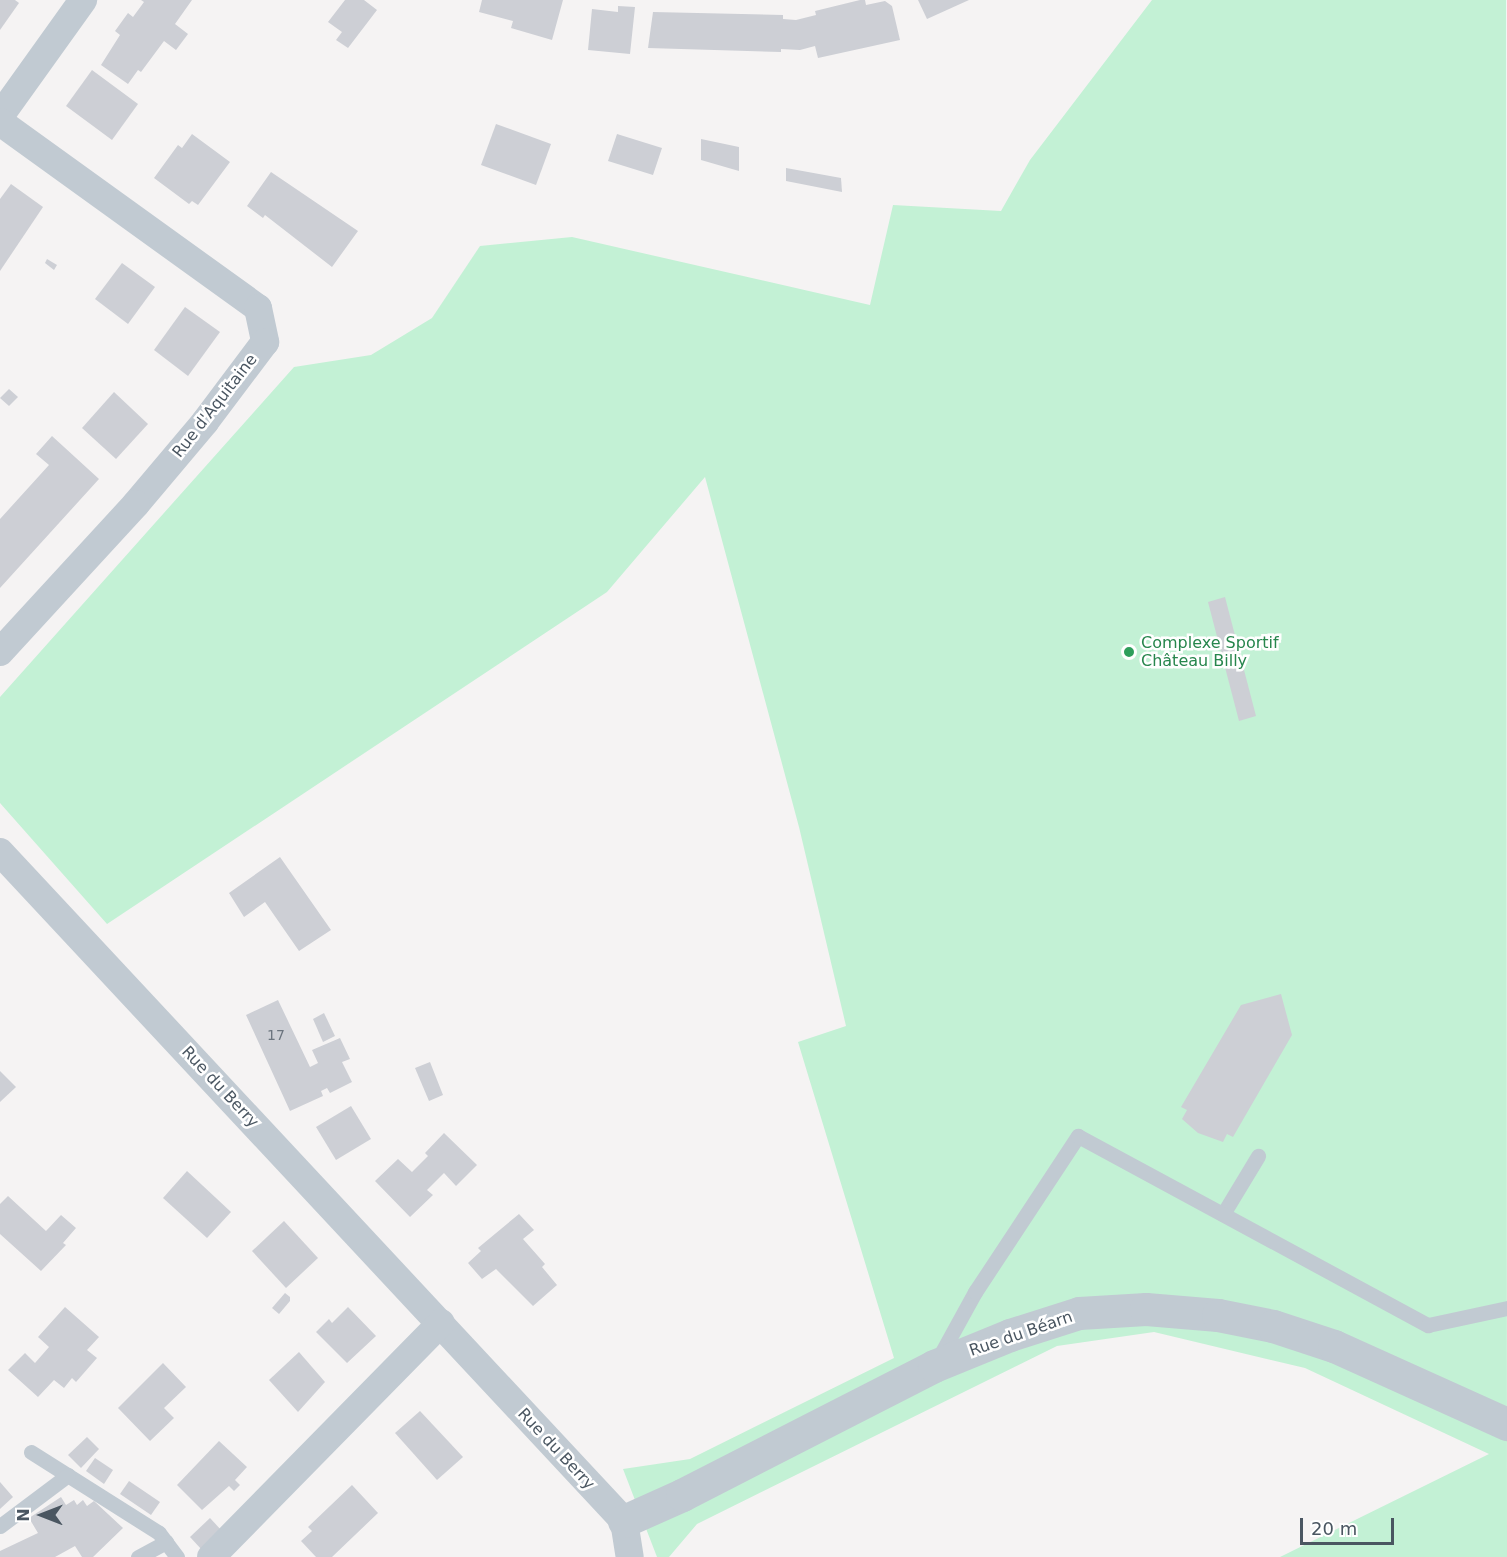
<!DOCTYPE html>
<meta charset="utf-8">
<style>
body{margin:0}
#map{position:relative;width:1507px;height:1557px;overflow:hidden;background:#f5f3f3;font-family:"DejaVu Sans",sans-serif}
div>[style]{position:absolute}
.green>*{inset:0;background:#c3f1d5}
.building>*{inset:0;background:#cdcfd5}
.service>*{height:15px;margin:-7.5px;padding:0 7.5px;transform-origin:7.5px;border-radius:7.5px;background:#c1cad2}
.minor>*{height:28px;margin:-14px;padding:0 14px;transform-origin:14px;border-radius:14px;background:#c1cad2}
.tertiary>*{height:33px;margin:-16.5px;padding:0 16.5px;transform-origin:16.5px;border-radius:16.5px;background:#c1cad2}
.dots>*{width:16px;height:16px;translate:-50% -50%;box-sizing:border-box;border:3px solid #fff;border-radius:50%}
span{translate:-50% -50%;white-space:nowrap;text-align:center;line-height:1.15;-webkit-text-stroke:5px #fff;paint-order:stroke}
.number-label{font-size:14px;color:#6b747e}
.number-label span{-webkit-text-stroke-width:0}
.street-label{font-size:16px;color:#4a5661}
.leisure-label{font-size:16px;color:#27864d}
.left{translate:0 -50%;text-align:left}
.north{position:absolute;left:12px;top:1485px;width:60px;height:60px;-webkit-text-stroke:4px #fff;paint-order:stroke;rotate:270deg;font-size:16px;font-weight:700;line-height:24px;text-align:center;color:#4a5661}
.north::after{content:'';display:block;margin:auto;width:21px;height:27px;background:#4a5661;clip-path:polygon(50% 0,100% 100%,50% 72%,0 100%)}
.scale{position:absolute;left:1300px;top:1518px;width:94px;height:27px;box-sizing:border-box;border:3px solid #4a5661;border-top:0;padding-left:8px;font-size:18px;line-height:21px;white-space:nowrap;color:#4a5661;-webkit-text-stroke:4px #fff;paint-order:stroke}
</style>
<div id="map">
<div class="green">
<i style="clip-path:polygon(1152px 0,1506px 0,1507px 1557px,1280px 1557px,1489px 1454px,1305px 1368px,1154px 1332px,1057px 1346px,697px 1524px,669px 1557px,657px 1557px,623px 1469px,690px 1459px,894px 1358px,798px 1042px,846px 1026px,799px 827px,705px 477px,607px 592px,107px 924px,0 803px,0 697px,294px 367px,371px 355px,432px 318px,480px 246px,572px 237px,870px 305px,893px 205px,1001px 211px,1030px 160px)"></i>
</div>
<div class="building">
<i style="clip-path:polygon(0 0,15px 0,19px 3px,0 30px)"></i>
<i style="clip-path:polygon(141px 0,192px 0,175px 24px,188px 34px,176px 50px,164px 41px,141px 72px,138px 70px,128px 84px,101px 65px,120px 35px,115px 31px,128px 13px,133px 17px,144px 2px)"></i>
<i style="clip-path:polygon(345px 0,364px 0,377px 10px,348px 48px,336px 40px,342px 32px,328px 22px)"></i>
<i style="clip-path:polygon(482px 0,563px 0,552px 40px,511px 28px,513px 21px,479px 12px)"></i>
<i style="clip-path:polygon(860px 0,865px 0,866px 5px,885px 1px,892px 6px,900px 40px,818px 58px,815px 46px,800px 50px,781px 49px,781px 52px,648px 48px,653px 12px,783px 15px,783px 19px,796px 20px,816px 15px,815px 11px)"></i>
<i style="clip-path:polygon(918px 0,969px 0,927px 19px)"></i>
<i style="clip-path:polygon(618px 6px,635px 7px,630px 54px,588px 50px,592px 9px,618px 12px)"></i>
<i style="clip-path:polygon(92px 70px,138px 104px,112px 140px,66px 106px)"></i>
<i style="clip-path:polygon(496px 124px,551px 144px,536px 185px,481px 165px)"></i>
<i style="clip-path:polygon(192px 134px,230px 162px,198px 205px,192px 201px,189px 204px,154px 178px,178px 145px,182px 148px)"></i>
<i style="clip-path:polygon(617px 134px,662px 148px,653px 175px,608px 161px)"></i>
<i style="clip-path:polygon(701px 139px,739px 147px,739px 171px,701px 160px)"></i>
<i style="clip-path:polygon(786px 168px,841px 178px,842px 192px,786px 181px)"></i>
<i style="clip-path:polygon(271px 172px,358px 231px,332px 267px,265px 215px,263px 218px,247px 206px)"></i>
<i style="clip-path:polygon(11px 184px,43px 207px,0 271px,0 199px)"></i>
<i style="clip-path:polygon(47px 259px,57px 265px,54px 270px,45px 263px)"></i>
<i style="clip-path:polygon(122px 263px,155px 287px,128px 324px,95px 299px)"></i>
<i style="clip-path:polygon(185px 307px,220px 332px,188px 376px,154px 350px)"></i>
<i style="clip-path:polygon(9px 389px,18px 397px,9px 406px,0 398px)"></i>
<i style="clip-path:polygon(114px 392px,148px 424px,116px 459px,82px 428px)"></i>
<i style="clip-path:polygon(52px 436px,99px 479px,0 588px,0 519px,49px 465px,36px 454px)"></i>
<i style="clip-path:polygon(1225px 597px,1256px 716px,1239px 721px,1208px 602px)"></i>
<i style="clip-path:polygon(280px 857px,331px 930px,299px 951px,265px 902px,244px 917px,229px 893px)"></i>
<i style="clip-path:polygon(1281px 994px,1292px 1035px,1233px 1137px,1227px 1134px,1223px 1142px,1198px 1133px,1182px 1119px,1187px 1110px,1181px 1107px,1241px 1005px)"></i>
<i style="clip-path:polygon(278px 1000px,310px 1067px,318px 1063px,312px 1050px,340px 1038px,350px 1059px,342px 1062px,352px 1082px,330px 1093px,327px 1088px,321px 1091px,323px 1096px,290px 1111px,246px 1015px)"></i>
<i style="clip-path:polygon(324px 1013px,335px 1036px,323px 1042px,313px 1019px)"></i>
<i style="clip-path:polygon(430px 1062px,443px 1095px,429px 1101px,415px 1068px)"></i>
<i style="clip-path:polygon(0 1071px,16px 1087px,0 1102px)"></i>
<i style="clip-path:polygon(351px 1106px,371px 1139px,336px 1160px,316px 1127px)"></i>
<i style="clip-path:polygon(444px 1133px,477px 1165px,456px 1186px,444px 1173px,427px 1190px,433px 1195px,410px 1217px,375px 1181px,398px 1159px,412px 1172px,428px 1156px,425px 1153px)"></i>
<i style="clip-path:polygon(187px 1171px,231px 1212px,207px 1238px,163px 1198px)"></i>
<i style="clip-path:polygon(8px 1196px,46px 1231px,61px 1215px,76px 1228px,63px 1243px,66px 1245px,41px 1271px,0 1234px,0 1204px)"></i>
<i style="clip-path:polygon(519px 1214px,534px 1230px,523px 1239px,545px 1264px,542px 1267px,557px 1285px,533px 1306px,496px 1269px,482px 1279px,468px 1263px,481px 1251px,478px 1248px)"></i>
<i style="clip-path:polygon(284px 1221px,318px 1258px,286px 1288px,252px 1251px)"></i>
<i style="clip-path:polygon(285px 1293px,290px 1297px,290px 1301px,279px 1314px,272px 1308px)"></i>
<i style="clip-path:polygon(65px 1307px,99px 1337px,87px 1350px,97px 1358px,76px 1382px,72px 1378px,64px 1388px,54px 1380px,38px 1397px,8px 1370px,25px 1353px,35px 1363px,49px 1347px,38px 1337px)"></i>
<i style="clip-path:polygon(348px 1307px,376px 1336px,347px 1363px,316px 1332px,329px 1319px,332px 1323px)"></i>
<i style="clip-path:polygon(299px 1352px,325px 1382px,298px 1412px,269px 1380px)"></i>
<i style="clip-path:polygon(163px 1363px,186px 1387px,164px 1408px,174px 1418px,150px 1441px,118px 1408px)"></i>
<i style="clip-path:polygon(420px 1411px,463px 1457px,437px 1480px,395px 1433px)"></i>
<i style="clip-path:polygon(87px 1437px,99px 1449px,81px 1468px,68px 1455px)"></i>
<i style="clip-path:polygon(219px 1441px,247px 1467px,235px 1480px,240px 1485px,234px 1491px,229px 1486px,202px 1510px,177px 1485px)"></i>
<i style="clip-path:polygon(95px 1458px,113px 1470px,104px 1484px,86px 1471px)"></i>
<i style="clip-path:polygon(129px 1481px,160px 1502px,151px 1515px,120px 1494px)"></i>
<i style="clip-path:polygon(0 1482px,13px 1497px,0 1509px)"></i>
<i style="clip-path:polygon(352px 1485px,378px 1513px,332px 1557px,316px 1557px,301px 1541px,312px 1531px,308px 1527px)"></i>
<i style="clip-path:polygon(61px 1497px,66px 1505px,74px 1500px,77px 1505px,83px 1500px,87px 1506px,94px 1501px,123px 1528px,93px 1557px,82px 1557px,75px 1546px,55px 1557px,0 1557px,0 1551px,38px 1533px,29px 1518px)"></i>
<i style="clip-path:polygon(210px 1518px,222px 1531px,202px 1550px,190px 1537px)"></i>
</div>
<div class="service">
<i style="left:1223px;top:1214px;width:68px;rotate:-58.9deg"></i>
<i style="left:937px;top:1361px;width:79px;rotate:-61.2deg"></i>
<i style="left:975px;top:1292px;width:187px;rotate:-56.6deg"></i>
<i style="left:1078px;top:1136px;width:398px;rotate:28.4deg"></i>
<i style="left:1428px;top:1325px;width:81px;rotate:-12.1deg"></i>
<i style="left:31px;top:1452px;width:151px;rotate:32.3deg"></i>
<i style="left:159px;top:1533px;width:30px;rotate:53deg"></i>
<i style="left:0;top:1526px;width:85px;rotate:-36.9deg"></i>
<i style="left:138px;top:1557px;width:32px;rotate:-28deg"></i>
</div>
<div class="minor">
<i style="left:0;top:116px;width:143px;rotate:-54.4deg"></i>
<i style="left:0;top:122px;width:318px;rotate:35.8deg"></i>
<i style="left:258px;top:308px;width:35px;rotate:78deg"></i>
<i style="left:265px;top:342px;width:100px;rotate:126.9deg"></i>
<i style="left:205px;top:422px;width:107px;rotate:130.1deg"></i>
<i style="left:136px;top:504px;width:201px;rotate:132.6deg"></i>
<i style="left:0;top:852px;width:915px;rotate:46.99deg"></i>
<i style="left:624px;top:1521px;width:36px;rotate:81deg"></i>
<i style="left:211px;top:1557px;width:328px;rotate:-45.5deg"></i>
</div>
<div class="tertiary">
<i style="left:624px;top:1521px;width:64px;rotate:-24.1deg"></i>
<i style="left:682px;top:1495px;width:283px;rotate:-27.1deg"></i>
<i style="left:934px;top:1366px;width:82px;rotate:-22.2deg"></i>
<i style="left:1010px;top:1335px;width:72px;rotate:-17.7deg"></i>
<i style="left:1079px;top:1313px;width:67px;rotate:-3.4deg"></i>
<i style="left:1146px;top:1309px;width:72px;rotate:4.8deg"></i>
<i style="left:1218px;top:1315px;width:56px;rotate:11.3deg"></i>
<i style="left:1273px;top:1326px;width:64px;rotate:18.2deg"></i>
<i style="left:1334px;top:1346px;width:190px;rotate:24.3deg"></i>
</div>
<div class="dots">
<i style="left:1129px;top:652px;background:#2e9e5b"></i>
</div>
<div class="number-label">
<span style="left:276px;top:1035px">17</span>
</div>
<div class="street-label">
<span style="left:215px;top:406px;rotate:-52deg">Rue d'Aquitaine</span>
<span style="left:220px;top:1087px;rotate:47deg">Rue du Berry</span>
<span style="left:1021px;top:1334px;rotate:-19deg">Rue du Béarn</span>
<span style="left:556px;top:1449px;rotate:47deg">Rue du Berry</span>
</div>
<div class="leisure-label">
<span class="left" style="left:1141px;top:652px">Complexe Sportif<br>Château Billy</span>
</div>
<div class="north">N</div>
<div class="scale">20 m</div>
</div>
